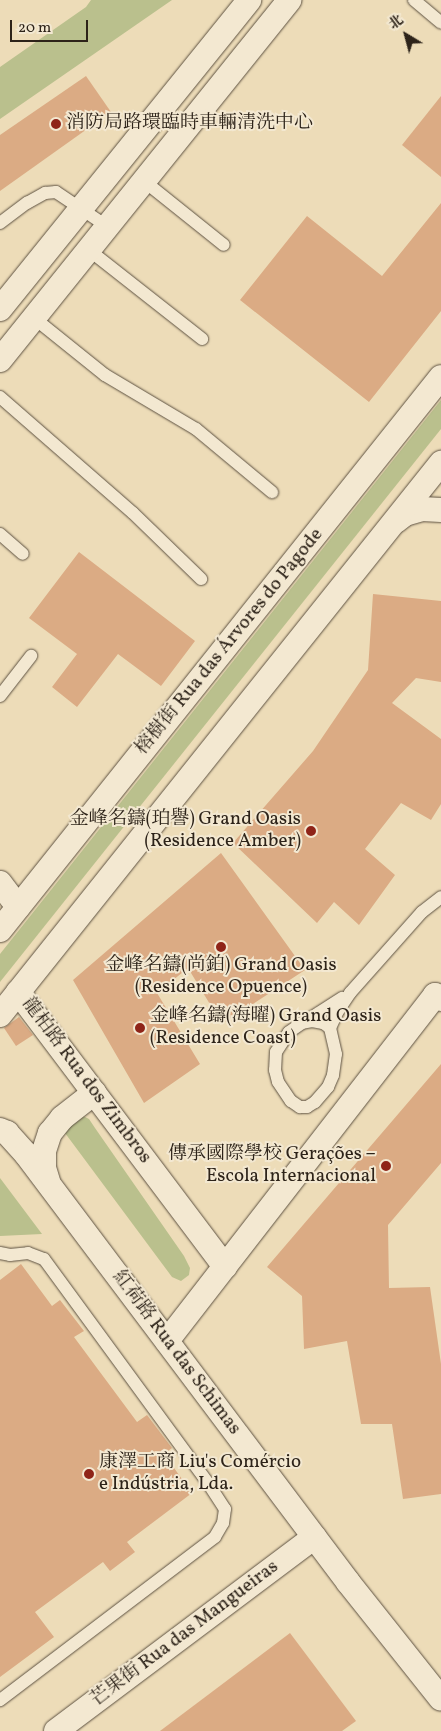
<!DOCTYPE html>
<meta charset="utf-8">
<style>
body{margin:0}
#map{position:relative;width:441px;height:1731px;overflow:hidden;background:#eddcb8;font-family:Vollkorn,"Noto Serif SC",serif}
div>[style]{position:absolute}
.green>*{inset:0;background:#bac08d}
.building>*{inset:0;background:#dbab84}
.roads{filter:drop-shadow(0 0 1px #5d5141) drop-shadow(0 0 1px #5d5141)}
.lane>*{height:12px;margin:-6px;padding:0 6px;transform-origin:6px;border-radius:6px;background:#f3e8d1}
.street>*{height:24px;margin:-12px;padding:0 12px;transform-origin:12px;border-radius:12px;background:#f3e8d1}
.dots>*{width:14px;height:14px;translate:-50% -50%;box-sizing:border-box;border:2px solid #f3e8d1;border-radius:50%}
span{translate:-50% -50%;white-space:nowrap;text-align:center;line-height:1.15;-webkit-text-stroke:4px #f3e8d1;paint-order:stroke}
.poi-label{font-size:19px;color:#2d2319}
.left{translate:0 -50%;text-align:left}
.right{translate:-100% -50%;text-align:right}
.street-label{font-size:19px;color:#2d2319}
.north{position:absolute;left:381px;top:10px;width:50px;height:50px;-webkit-text-stroke:4px #f3e8d1;paint-order:stroke;rotate:323deg;font-size:14px;font-weight:700;line-height:20px;text-align:center;color:#2d2319}
.north::after{content:'';display:block;margin:auto;width:18px;height:22px;background:#2d2319;clip-path:polygon(50% 0,100% 100%,50% 72%,0 100%)}
.scale{position:absolute;left:10px;top:20px;width:78px;height:22px;box-sizing:border-box;border:2px solid #2d2319;border-top:0;padding-left:6px;font-size:15px;line-height:18px;white-space:nowrap;color:#2d2319;-webkit-text-stroke:4px #f3e8d1;paint-order:stroke}
</style>
<div id="map">
<div class="green">
<i style="clip-path:polygon(91px 0,172px 0,0 119px,0 67px,86px 7px)"></i>
<i style="clip-path:polygon(441px 400px,441px 429px,0 982px,0 954px)"></i>
<i style="clip-path:polygon(79px 1114px,89px 1119px,95px 1128px,184px 1256px,190px 1268px,189px 1275px,181px 1281px,172px 1277px,65px 1133px)"></i>
<i style="clip-path:polygon(0 1178px,42px 1234px,0 1236px)"></i>
</div>
<div class="building">
<i style="clip-path:polygon(86px 76px,111px 112px,0 191px,0 135px)"></i>
<i style="clip-path:polygon(441px 96px,441px 177px,402px 145px)"></i>
<i style="clip-path:polygon(441px 203px,441px 311px,369px 402px,240px 300px,307px 216px,382px 276px)"></i>
<i style="clip-path:polygon(79px 552px,195px 641px,161px 686px,118px 654px,77px 707px,52px 687px,77px 654px,29px 618px)"></i>
<i style="clip-path:polygon(373px 594px,441px 601px,441px 682px,416px 678px,392px 703px,441px 739px,441px 804px,431px 820px,401px 803px,365px 849px,395px 875px,359px 925px,334px 902px,317px 923px,233px 843px,313px 751px,368px 670px)"></i>
<i style="clip-path:polygon(221px 853px,305px 970px,222px 1024px,188px 968px,157px 993px,200px 1064px,144px 1103px,73px 980px)"></i>
<i style="clip-path:polygon(19px 1017px,33px 1035px,16px 1046px,4px 1028px)"></i>
<i style="clip-path:polygon(441px 1064px,441px 1163px,388px 1225px,389px 1288px,430px 1287px,441px 1364px,441px 1494px,403px 1499px,392px 1424px,361px 1424px,347px 1341px,304px 1349px,302px 1296px,267px 1267px)"></i>
<i style="clip-path:polygon(21px 1264px,52px 1306px,60px 1300px,84px 1331px,74px 1337px,137px 1422px,147px 1415px,172px 1448px,164px 1454px,192px 1493px,127px 1542px,135px 1552px,110px 1571px,103px 1562px,35px 1612px,54px 1637px,0 1677px,0 1280px)"></i>
<i style="clip-path:polygon(290px 1633px,356px 1721px,342px 1731px,160px 1731px)"></i>
</div>
<div class="roads">
<div class="lane">
<i style="left:414px;top:0;width:35px;rotate:40deg"></i>
<i style="left:144px;top:181px;width:102px;rotate:38.7deg"></i>
<i style="left:0;top:223px;width:34px;rotate:-37deg"></i>
<i style="left:27px;top:203px;width:21px;rotate:-29deg"></i>
<i style="left:45px;top:193px;width:11px;rotate:-5deg"></i>
<i style="left:56px;top:192px;width:63px;rotate:33.9deg"></i>
<i style="left:89px;top:250px;width:144px;rotate:38.2deg"></i>
<i style="left:34px;top:318px;width:91px;rotate:38.8deg"></i>
<i style="left:105px;top:375px;width:106px;rotate:30.7deg"></i>
<i style="left:196px;top:429px;width:99px;rotate:39.7deg"></i>
<i style="left:0;top:397px;width:176px;rotate:41.1deg"></i>
<i style="left:133px;top:513px;width:95px;rotate:44.1deg"></i>
<i style="left:0;top:534px;width:30px;rotate:41deg"></i>
<i style="left:0;top:696px;width:51px;rotate:-52.2deg"></i>
<i style="left:306px;top:1021px;width:43px;rotate:-32.6deg"></i>
<i style="left:330px;top:1028px;width:9px;rotate:-144deg"></i>
<i style="left:323px;top:1023px;width:11px;rotate:-170deg"></i>
<i style="left:312px;top:1021px;width:10px;rotate:169deg"></i>
<i style="left:302px;top:1023px;width:16px;rotate:145deg"></i>
<i style="left:289px;top:1032px;width:24px;rotate:123deg"></i>
<i style="left:276px;top:1052px;width:18px;rotate:93deg"></i>
<i style="left:275px;top:1070px;width:12px;rotate:76deg"></i>
<i style="left:278px;top:1082px;width:23px;rotate:56deg"></i>
<i style="left:291px;top:1101px;width:11px;rotate:34deg"></i>
<i style="left:300px;top:1107px;width:7px"></i>
<i style="left:307px;top:1107px;width:9px;rotate:-32deg"></i>
<i style="left:315px;top:1102px;width:20px;rotate:-49deg"></i>
<i style="left:328px;top:1087px;width:13px;rotate:-67deg"></i>
<i style="left:333px;top:1075px;width:21px;rotate:-82deg"></i>
<i style="left:336px;top:1054px;width:27px;rotate:-103deg"></i>
<i style="left:330px;top:1028px;width:19px;rotate:-65deg"></i>
<i style="left:338px;top:1011px;width:22px;rotate:-56deg"></i>
<i style="left:350px;top:993px;width:108px;rotate:-48.4deg"></i>
<i style="left:422px;top:912px;width:24px;rotate:-38deg"></i>
<i style="left:0;top:1253px;width:10px;rotate:11deg"></i>
<i style="left:10px;top:1255px;width:18px;rotate:-6deg"></i>
<i style="left:28px;top:1253px;width:17px;rotate:21deg"></i>
<i style="left:44px;top:1259px;width:278px;rotate:53.8deg"></i>
<i style="left:208px;top:1483px;width:31px;rotate:57deg"></i>
<i style="left:225px;top:1509px;width:14px;rotate:98deg"></i>
<i style="left:223px;top:1523px;width:16px;rotate:120deg"></i>
<i style="left:215px;top:1537px;width:270px;rotate:142.8deg"></i>
</div>
<div class="street">
<i style="left:0;top:309px;width:397px;rotate:-51.1deg"></i>
<i style="left:0;top:360px;width:462px;rotate:-51.2deg"></i>
<i style="left:396px;top:521px;width:11px;rotate:-38deg"></i>
<i style="left:405px;top:514px;width:18px;rotate:-16deg"></i>
<i style="left:422px;top:509px;width:19px;rotate:3deg"></i>
<i style="left:0;top:883px;width:30px;rotate:53deg"></i>
<i style="left:0;top:930px;width:707px;rotate:-51.43deg"></i>
<i style="left:18px;top:992px;width:344px;rotate:53deg"></i>
<i style="left:0;top:1015px;width:707px;rotate:-51.38deg"></i>
<i style="left:0;top:1130px;width:8px;rotate:23deg"></i>
<i style="left:7px;top:1133px;width:28px;rotate:48deg"></i>
<i style="left:26px;top:1154px;width:536px;rotate:53.04deg"></i>
<i style="left:348px;top:1582px;width:149px;rotate:51.5deg"></i>
<i style="left:48px;top:1181px;width:14px;rotate:-107deg"></i>
<i style="left:44px;top:1168px;width:17px;rotate:-90deg"></i>
<i style="left:44px;top:1151px;width:19px;rotate:-72deg"></i>
<i style="left:50px;top:1133px;width:19px;rotate:-51deg"></i>
<i style="left:62px;top:1118px;width:41px;rotate:-38deg"></i>
<i style="left:167px;top:1341px;width:438px;rotate:-52.2deg"></i>
<i style="left:435px;top:995px;width:7px;rotate:34deg"></i>
<i style="left:56px;top:1731px;width:323px;rotate:-36.9deg"></i>
</div>
</div>
<div class="dots">
<i style="left:56px;top:124px;background:#8f2418"></i>
<i style="left:311px;top:831px;background:#8f2418"></i>
<i style="left:221px;top:947px;background:#8f2418"></i>
<i style="left:140px;top:1028px;background:#8f2418"></i>
<i style="left:386px;top:1166px;background:#8f2418"></i>
<i style="left:89px;top:1474px;background:#8f2418"></i>
</div>
<div class="poi-label">
<span class="left" style="left:66px;top:124px">消防局路環臨時車輛清洗中心</span>
<span class="right" style="left:301px;top:831px">金峰名鑄(珀譽) Grand Oasis<br>(Residence Amber)</span>
<span style="left:221px;top:977px">金峰名鑄(尚鉑) Grand Oasis<br>(Residence Opuence)</span>
<span class="left" style="left:150px;top:1028px">金峰名鑄(海曜) Grand Oasis<br>(Residence Coast)</span>
<span class="right" style="left:376px;top:1166px">傳承國際學校 Gerações –<br>Escola Internacional</span>
<span class="left" style="left:99px;top:1474px">康澤工商 Liu's Comércio<br>e Indústria, Lda.</span>
</div>
<div class="street-label">
<span style="left:230px;top:642px;rotate:-51deg">榕樹街 Rua das Árvores do Pagode</span>
<span style="left:86px;top:1081px;rotate:53deg">龍柏路 Rua dos Zimbros</span>
<span style="left:176px;top:1353px;rotate:53deg">紅荷路 Rua das Schimas</span>
<span style="left:185px;top:1634px;rotate:-37deg">芒果街 Rua das Mangueiras</span>
</div>
<div class="north">北</div>
<div class="scale">20 m</div>
</div>
